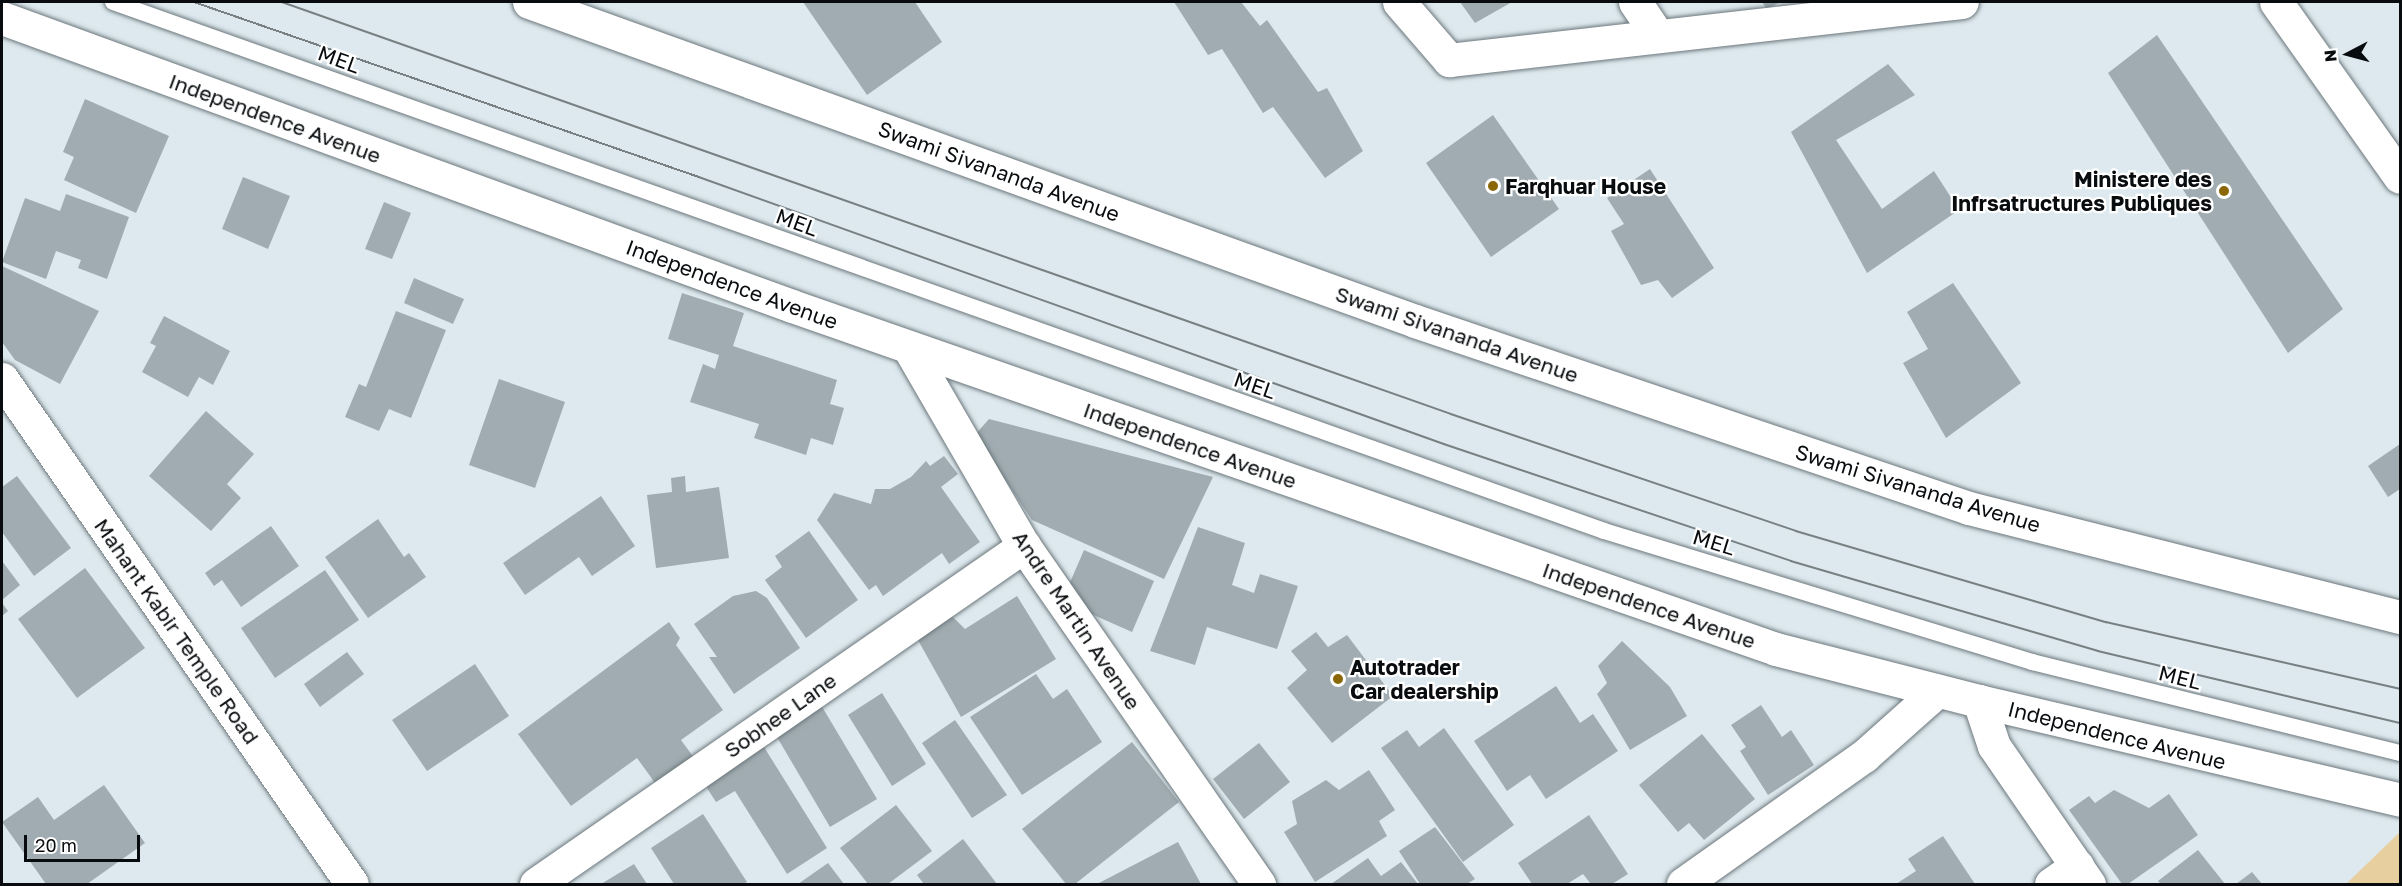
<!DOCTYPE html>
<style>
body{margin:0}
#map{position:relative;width:2402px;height:886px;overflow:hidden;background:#dde9ee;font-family:"Golos Text",sans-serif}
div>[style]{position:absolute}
.green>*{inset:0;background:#e7cf9f}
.building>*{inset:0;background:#a0acb1}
.roads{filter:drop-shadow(0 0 2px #6c777c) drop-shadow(0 0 2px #6c777c)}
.lane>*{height:16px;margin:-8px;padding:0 8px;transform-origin:8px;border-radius:8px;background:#fff}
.street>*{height:33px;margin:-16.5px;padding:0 16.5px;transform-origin:16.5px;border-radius:16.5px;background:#fff}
.secondary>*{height:33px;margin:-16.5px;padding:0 16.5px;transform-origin:16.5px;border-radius:16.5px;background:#fff}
.tram>*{height:1.5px;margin:-0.75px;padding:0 0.75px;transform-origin:0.75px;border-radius:0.75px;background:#788084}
.dots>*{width:16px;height:16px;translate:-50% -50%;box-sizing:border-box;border:3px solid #fff;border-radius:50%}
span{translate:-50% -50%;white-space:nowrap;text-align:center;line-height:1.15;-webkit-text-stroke:4.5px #fff;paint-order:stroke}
.street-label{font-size:21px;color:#080c0e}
.poi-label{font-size:21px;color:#080c0e;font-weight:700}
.right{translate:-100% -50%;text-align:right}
.left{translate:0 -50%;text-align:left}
.frame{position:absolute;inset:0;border:3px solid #080c0e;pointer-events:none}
.north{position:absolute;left:2318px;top:24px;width:60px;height:60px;-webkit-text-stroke:4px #fff;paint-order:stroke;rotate:264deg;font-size:16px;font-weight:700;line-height:24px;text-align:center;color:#080c0e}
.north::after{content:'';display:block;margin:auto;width:21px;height:27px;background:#080c0e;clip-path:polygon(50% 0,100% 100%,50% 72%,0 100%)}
.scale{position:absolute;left:24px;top:835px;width:116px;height:27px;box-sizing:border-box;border:3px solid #080c0e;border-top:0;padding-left:8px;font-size:18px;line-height:21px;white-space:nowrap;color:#080c0e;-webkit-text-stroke:4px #fff;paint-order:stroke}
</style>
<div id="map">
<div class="green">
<i style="clip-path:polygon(2400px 832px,2400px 884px,2346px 884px)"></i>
</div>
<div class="building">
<i style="clip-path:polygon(803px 2px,915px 2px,942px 42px,867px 95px)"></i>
<i style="clip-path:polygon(1174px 2px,1241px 2px,1260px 26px,1267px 20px,1318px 92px,1327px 88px,1363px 151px,1325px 178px,1273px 107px,1263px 113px,1222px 49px,1208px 55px)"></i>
<i style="clip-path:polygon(1460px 2px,1512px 2px,1475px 23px)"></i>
<i style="clip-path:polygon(1762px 2px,1780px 2px,1767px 9px)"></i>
<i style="clip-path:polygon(2157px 35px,2343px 309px,2288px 353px,2108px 73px)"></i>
<i style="clip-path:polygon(1888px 64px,1915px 95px,1836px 140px,1882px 209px,1934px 171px,1959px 210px,1867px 273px,1791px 132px)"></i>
<i style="clip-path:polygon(85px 99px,169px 136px,136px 213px,64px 180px,74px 157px,63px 152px)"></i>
<i style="clip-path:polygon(1493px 115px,1559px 209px,1491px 257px,1426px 163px)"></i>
<i style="clip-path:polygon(1650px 169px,1714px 268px,1672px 298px,1658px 280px,1641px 285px,1611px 231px,1624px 224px,1607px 198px)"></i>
<i style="clip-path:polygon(243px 177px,290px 196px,268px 249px,222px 229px)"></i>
<i style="clip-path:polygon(66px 194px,129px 217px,107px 279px,78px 268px,81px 260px,56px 251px,46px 279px,2px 262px,25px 198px,60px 211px)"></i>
<i style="clip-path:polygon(384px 202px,411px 213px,392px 259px,365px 249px)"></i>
<i style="clip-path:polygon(2px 266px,99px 311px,60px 384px,15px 360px,2px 342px)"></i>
<i style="clip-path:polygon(414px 278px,464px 299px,453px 324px,404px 303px)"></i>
<i style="clip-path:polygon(1953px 283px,2021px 383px,1946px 438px,1903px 363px,1928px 349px,1907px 312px)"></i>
<i style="clip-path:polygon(682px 293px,744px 313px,733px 346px,837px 380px,830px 404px,844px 408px,833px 445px,811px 438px,806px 455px,754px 438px,759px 424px,690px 402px,703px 364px,715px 369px,719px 355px,668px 339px)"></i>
<i style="clip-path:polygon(396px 311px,446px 330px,411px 418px,389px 409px,379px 431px,345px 417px,359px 384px,366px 387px)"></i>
<i style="clip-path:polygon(164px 316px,230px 351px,213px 385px,199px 377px,188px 397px,142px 372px,156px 346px,150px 343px)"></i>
<i style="clip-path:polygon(499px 379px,565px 402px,535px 488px,469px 465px)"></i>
<i style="clip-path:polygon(206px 411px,254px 454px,227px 484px,241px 498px,211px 531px,149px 476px)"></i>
<i style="clip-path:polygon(989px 419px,1213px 477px,1164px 579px,1032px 520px,975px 435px)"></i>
<i style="clip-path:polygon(2400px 444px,2400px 489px,2388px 497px,2368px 466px)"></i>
<i style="clip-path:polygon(944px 456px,958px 474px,941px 487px,980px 542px,949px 564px,942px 553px,883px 596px,876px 585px,869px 590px,817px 520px,834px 493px,871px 504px,875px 489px,890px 489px,911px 477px,926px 461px,930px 466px)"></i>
<i style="clip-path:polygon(17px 476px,71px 548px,34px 576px,2px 532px,2px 487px)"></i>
<i style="clip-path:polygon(685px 476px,686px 492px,719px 487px,729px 558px,656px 568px,647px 495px,672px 492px,671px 478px)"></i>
<i style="clip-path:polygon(601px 496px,635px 546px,592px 576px,579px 557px,525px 595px,503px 563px)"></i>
<i style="clip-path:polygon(378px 519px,404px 557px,409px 553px,426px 577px,368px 618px,325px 557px)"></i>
<i style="clip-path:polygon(271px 526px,299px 566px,241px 607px,222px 580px,214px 586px,205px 573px)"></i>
<i style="clip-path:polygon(1198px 527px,1245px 543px,1232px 585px,1254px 593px,1260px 574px,1298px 586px,1277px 649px,1207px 627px,1195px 665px,1150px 651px)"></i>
<i style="clip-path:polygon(809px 531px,858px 600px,806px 638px,765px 580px,782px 567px,775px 556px)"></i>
<i style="clip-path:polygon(1084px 550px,1154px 581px,1132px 632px,1062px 601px)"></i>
<i style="clip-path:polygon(2px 561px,20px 585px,2px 600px)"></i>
<i style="clip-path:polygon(85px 568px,145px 648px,77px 698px,18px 619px)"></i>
<i style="clip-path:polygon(325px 570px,359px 620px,275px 678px,241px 628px)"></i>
<i style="clip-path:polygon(756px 591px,767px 598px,800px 648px,734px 694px,709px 657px,717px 657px,694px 624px,733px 596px)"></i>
<i style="clip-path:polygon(1017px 596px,1056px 659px,961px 717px,914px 633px,952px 616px,965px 629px)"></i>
<i style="clip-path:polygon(2px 603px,8px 611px,2px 616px)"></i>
<i style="clip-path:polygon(669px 622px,680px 638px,676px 645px,723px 710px,681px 740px,700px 766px,663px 794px,637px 758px,571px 806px,518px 734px)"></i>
<i style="clip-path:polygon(1316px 632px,1328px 647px,1347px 635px,1393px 696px,1332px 743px,1287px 688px,1307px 670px,1291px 651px)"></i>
<i style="clip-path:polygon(1622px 641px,1670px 687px,1687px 716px,1630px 750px,1597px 694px,1607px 683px,1598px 666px)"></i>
<i style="clip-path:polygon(347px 652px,364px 674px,320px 707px,304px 684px)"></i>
<i style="clip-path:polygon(475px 664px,509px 716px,427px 771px,392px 720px)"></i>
<i style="clip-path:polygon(1036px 674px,1053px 699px,1067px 689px,1102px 742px,1022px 795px,970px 717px)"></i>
<i style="clip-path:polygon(1556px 686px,1580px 723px,1593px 714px,1618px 751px,1546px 799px,1530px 775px,1507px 791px,1474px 741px)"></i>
<i style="clip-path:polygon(882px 693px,926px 764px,892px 786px,848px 715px)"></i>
<i style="clip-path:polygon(821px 705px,877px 799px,830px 827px,774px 732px)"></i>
<i style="clip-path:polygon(1761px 705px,1782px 737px,1791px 730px,1814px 765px,1768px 795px,1740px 751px,1746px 747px,1731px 725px)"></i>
<i style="clip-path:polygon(955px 720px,1007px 795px,972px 818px,922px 743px)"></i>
<i style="clip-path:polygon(1444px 728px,1514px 825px,1463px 862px,1381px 748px,1407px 730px,1419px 747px)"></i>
<i style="clip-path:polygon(1702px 734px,1755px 799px,1704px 840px,1689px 823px,1678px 832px,1639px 785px)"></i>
<i style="clip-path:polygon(1132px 742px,1179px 802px,1075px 884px,1066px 884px,1022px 829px)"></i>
<i style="clip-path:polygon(1259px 743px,1290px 782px,1244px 819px,1213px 779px)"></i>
<i style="clip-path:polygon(764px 747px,827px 848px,787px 874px,735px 791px,716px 802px,705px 785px)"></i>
<i style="clip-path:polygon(1369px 770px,1395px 810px,1379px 821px,1387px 836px,1315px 882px,1284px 832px,1297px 824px,1292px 801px,1326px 780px,1339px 790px)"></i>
<i style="clip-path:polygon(104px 785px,145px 843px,87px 884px,46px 884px,2px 822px,38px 797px,54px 820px)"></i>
<i style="clip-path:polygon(2114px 790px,2149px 808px,2169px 794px,2198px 835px,2128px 884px,2122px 884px,2069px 810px,2089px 796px,2095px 803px)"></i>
<i style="clip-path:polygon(896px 805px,932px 851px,888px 884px,868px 884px,840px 848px)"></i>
<i style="clip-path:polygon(703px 814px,747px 882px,743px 884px,674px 884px,651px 848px)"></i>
<i style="clip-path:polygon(1589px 815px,1628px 874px,1612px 884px,1591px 884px,1583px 874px,1567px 884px,1532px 884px,1518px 863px)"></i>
<i style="clip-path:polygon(1435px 827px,1475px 879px,1467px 884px,1420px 884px,1399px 851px)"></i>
<i style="clip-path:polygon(1943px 836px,1975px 884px,1896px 884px,1916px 871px,1908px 859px)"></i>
<i style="clip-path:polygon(963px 839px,997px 884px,924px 884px,917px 875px)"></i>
<i style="clip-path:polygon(1178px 842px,1201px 884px,1097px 884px)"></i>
<i style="clip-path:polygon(2198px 850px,2225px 884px,2161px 884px,2158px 881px)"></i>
<i style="clip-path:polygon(1368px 858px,1381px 876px,1401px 862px,1418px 884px,1331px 884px)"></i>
<i style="clip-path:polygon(828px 863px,844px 884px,798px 884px)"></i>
<i style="clip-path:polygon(634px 864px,647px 884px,601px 884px)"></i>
<i style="clip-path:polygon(2252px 872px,2262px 884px,2236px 884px)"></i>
</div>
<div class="roads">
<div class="lane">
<i style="left:113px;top:2px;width:1582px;rotate:19.53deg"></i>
<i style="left:1604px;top:531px;width:448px;rotate:17deg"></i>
<i style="left:2032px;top:662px;width:379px;rotate:13.9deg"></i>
</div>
<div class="street">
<i style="left:1399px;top:2px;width:77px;rotate:49.2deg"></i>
<i style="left:1449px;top:60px;width:516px;rotate:-6.45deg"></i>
<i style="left:1635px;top:2px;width:41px;rotate:55.9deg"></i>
<i style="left:2276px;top:2px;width:214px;rotate:54.7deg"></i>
<i style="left:909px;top:348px;width:229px;rotate:59.9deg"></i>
<i style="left:1024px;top:546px;width:412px;rotate:55.2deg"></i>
<i style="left:2px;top:379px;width:614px;rotate:55.28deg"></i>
<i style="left:1979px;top:701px;width:47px;rotate:71.6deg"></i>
<i style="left:1994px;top:746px;width:168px;rotate:55.5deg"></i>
<i style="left:536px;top:884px;width:594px;rotate:-34.71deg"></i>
<i style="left:1683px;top:884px;width:222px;rotate:-35.3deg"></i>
<i style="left:1864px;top:756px;width:98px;rotate:-41.7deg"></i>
<i style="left:2051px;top:884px;width:32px;rotate:-35deg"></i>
</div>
<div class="secondary">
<i style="left:529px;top:2px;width:942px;rotate:19.8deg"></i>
<i style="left:1415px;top:321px;width:585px;rotate:18.65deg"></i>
<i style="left:1969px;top:508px;width:445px;rotate:14.2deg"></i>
<i style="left:2px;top:18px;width:841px;rotate:20.03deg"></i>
<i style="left:792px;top:306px;width:1042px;rotate:19.22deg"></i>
<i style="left:1776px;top:649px;width:210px;rotate:14.4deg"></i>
<i style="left:1979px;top:701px;width:432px;rotate:13.2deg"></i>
</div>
</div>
<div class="tram">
<i style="left:194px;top:2px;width:534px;rotate:19.11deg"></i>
<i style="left:699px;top:177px;width:791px;rotate:19.72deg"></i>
<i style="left:1444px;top:444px;width:366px;rotate:18.6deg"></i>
<i style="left:1791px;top:561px;width:320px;rotate:16.3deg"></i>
<i style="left:2098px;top:651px;width:310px;rotate:13.4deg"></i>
<i style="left:282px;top:2px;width:1239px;rotate:19.41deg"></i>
<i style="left:1451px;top:414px;width:364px;rotate:18.7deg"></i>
<i style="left:1796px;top:531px;width:323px;rotate:16.4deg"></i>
<i style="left:2106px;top:622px;width:302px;rotate:12.8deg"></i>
</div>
<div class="dots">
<i style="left:1493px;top:186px;background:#8a6807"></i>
<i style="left:2224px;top:191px;background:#8a6807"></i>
<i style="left:1338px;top:679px;background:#8a6807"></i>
</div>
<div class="street-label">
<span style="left:339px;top:59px;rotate:20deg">MEL</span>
<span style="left:275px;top:118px;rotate:20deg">Independence Avenue</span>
<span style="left:999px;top:171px;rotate:20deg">Swami Sivananda Avenue</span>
<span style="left:797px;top:222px;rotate:20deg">MEL</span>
<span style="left:732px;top:284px;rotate:20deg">Independence Avenue</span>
<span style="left:1457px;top:334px;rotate:19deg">Swami Sivananda Avenue</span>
<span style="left:1255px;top:385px;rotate:19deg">MEL</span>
<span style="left:1190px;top:445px;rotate:19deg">Independence Avenue</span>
<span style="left:1918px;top:488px;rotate:17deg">Swami Sivananda Avenue</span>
<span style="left:1714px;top:542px;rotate:17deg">MEL</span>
<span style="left:1649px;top:605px;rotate:19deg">Independence Avenue</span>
<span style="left:1077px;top:620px;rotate:56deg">Andre Martin Avenue</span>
<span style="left:177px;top:631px;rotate:55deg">Mahant Kabir Temple Road</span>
<span style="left:2180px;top:677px;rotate:14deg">MEL</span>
<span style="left:780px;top:715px;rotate:-35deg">Sobhee Lane</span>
<span style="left:2117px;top:735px;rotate:14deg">Independence Avenue</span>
</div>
<div class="poi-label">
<span class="right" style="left:2212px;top:191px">Ministere des<br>Infrsatructures Publiques</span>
<span class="left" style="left:1505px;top:186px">Farqhuar House</span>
<span class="left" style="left:1350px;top:679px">Autotrader<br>Car dealership</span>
</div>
<div class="frame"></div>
<div class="north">N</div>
<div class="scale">20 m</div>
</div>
